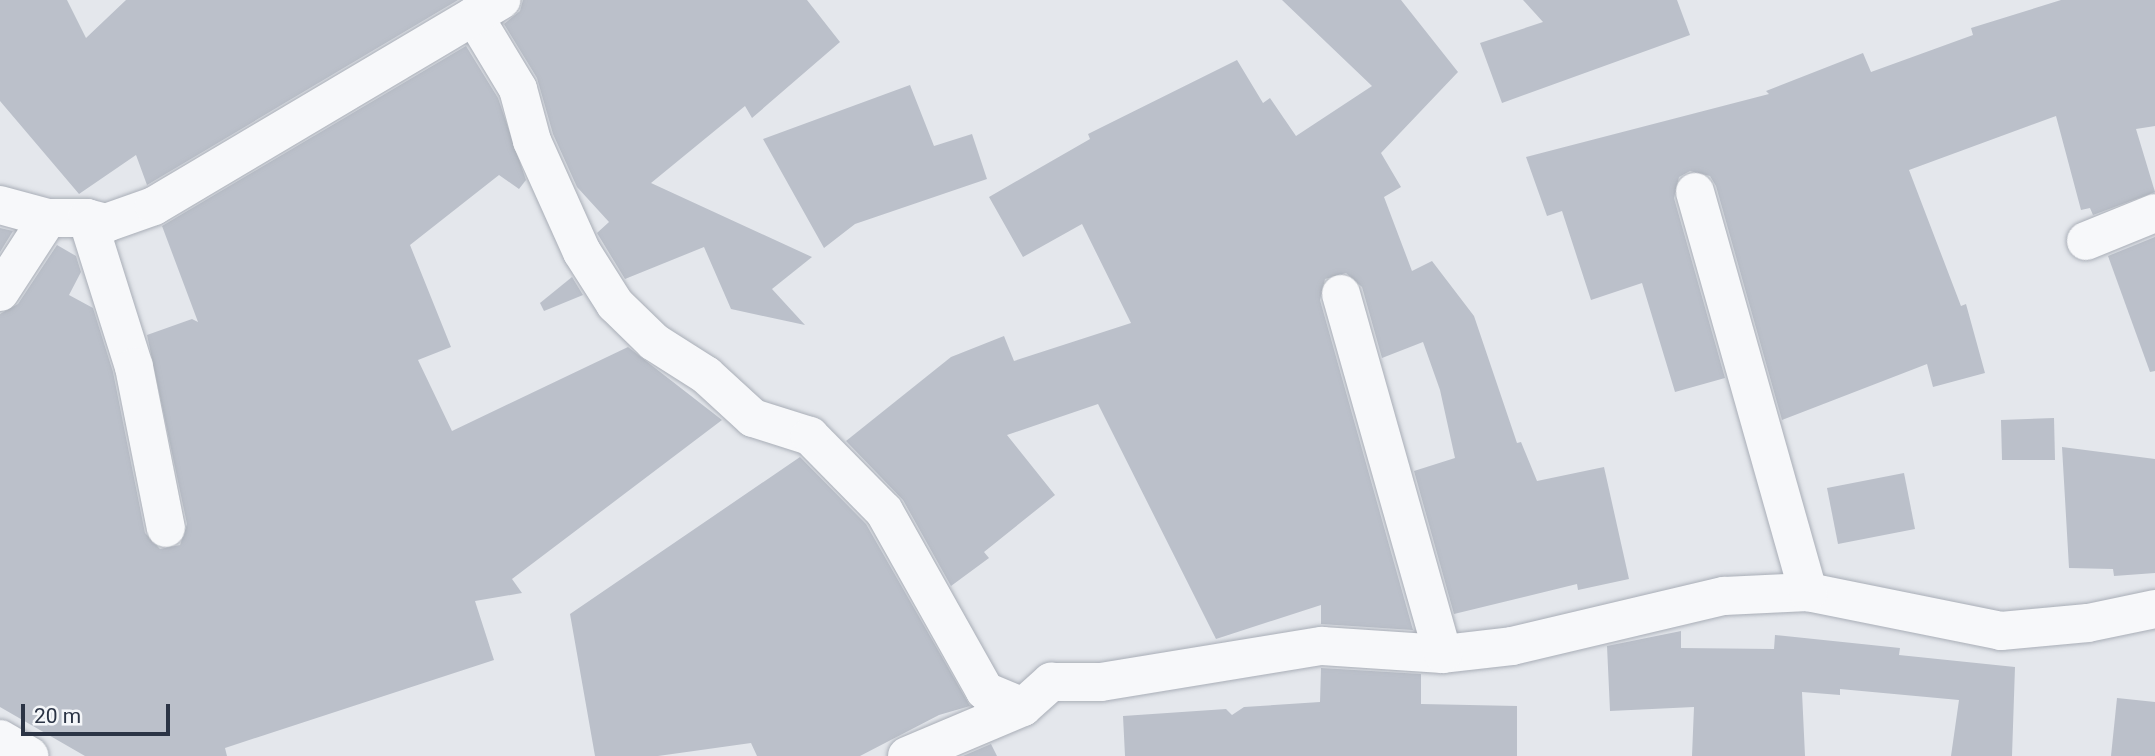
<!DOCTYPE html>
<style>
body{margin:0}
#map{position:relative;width:2155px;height:756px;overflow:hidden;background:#e4e7ec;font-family:Roboto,sans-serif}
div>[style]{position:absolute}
.building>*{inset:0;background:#bbc0ca}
.roads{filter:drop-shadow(0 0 2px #a9aeb7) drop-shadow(0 0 2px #a9aeb7)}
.minor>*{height:38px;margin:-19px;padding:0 19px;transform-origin:19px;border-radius:19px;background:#f7f8fa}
span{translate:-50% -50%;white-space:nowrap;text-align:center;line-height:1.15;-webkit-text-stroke:7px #f4f6f9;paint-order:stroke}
.scale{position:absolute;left:21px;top:704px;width:149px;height:32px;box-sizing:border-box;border:4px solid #2b3445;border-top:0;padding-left:9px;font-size:21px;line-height:24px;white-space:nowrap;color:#2b3445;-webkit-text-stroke:5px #f4f6f9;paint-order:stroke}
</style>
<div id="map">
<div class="building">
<i style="clip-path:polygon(0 0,67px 0,86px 38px,126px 0,458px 0,147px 185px,136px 155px,79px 194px,0 101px)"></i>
<i style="clip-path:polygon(523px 0,807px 0,840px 42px,752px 118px,745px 106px,651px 183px,812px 257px,772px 289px,805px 325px,731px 309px,704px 247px,625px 279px,597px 233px,609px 222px,577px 187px,553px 134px,537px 78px,504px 24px,520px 11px)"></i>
<i style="clip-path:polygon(1282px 0,1401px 0,1458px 72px,1381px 153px,1401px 187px,1384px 197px,1412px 271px,1432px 261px,1474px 316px,1517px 443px,1521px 442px,1537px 481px,1604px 467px,1629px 579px,1578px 590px,1577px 584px,1454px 614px,1414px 471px,1455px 458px,1440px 390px,1423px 342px,1382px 358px,1362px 287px,1346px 273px,1325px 279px,1320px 300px,1413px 630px,1321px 624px,1321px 605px,1216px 639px,1098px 404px,1007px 435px,1055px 495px,984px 552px,989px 558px,951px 586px,903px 500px,846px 441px,951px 357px,1004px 336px,1014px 361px,1131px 323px,1082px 224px,1023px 257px,989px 197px,1090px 139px,1088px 134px,1237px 60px,1263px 103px,1270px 98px,1296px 136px,1372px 86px)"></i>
<i style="clip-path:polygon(1523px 0,1677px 0,1690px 35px,1502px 103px,1480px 43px,1543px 22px)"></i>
<i style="clip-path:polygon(2061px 0,2155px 0,2155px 126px,2136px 129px,2155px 192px,2093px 215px,2090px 208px,2081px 210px,2056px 116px,1909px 170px,1961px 306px,1966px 304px,1985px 373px,1933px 387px,1927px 364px,1782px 420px,1716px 186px,1710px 176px,1690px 171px,1679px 177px,1674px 198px,1725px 378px,1675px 392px,1642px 283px,1591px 300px,1562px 211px,1547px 216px,1526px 157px,1769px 94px,1766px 91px,1863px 53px,1871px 72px,1973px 35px,1971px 28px)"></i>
<i style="clip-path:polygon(466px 46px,498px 98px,526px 180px,519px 189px,499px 175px,410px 245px,451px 347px,418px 360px,452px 431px,628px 347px,722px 420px,512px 579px,522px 593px,475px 601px,494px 660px,225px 748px,227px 756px,85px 756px,0 707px,0 314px,18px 304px,57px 245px,76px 256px,81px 272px,69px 295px,93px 308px,113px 372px,145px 533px,160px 549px,180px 545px,187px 524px,147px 335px,192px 319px,198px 322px,162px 226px)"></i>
<i style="clip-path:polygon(910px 85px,934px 146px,972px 134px,987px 179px,855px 224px,824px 248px,763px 139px)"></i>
<i style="clip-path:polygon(0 228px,13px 231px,0 252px)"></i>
<i style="clip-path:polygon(2155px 237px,2155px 371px,2150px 372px,2108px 256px)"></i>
<i style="clip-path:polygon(572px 277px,583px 295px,544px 311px,540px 303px)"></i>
<i style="clip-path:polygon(2054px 418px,2055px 460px,2002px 460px,2001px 420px)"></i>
<i style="clip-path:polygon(2062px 447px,2155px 459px,2155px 573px,2114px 576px,2113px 569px,2069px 568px)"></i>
<i style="clip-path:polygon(800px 457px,866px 524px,970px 706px,939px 715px,860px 756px,757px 756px,751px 743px,658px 756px,595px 756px,570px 614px)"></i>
<i style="clip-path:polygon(1904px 473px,1915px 529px,1838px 544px,1827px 488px)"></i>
<i style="clip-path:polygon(1681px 631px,1681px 648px,1774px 649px,1775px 635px,1900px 648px,1899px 655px,2015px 667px,2012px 756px,1951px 756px,1959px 700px,1840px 689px,1840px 695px,1802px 692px,1805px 756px,1692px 756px,1694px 707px,1610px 711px,1607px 646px)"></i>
<i style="clip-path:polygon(1321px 668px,1421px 674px,1421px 704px,1517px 706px,1517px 756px,1125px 756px,1123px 716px,1226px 709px,1232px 715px,1244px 707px,1320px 702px)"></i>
<i style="clip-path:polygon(2117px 698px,2155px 702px,2155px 756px,2111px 756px)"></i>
<i style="clip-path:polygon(991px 744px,997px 756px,963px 756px)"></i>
</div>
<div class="roads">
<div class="minor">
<i style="left:474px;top:16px;width:85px;rotate:58.9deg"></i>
<i style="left:518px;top:89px;width:54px;rotate:74.9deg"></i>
<i style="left:532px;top:141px;width:122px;rotate:65.8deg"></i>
<i style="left:582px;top:252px;width:62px;rotate:57.6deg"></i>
<i style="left:615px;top:304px;width:54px;rotate:44.3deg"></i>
<i style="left:654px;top:342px;width:62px;rotate:32.4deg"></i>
<i style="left:706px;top:375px;width:64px;rotate:42.5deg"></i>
<i style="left:753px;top:418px;width:60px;rotate:17.5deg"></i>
<i style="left:810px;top:436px;width:105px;rotate:45.4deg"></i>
<i style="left:884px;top:511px;width:206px;rotate:60.7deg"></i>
<i style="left:985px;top:691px;width:41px;rotate:22.8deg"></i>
<i style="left:1023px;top:707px;width:38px;rotate:-42deg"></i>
<i style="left:1051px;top:682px;width:50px"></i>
<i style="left:1101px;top:682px;width:224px;rotate:-9.3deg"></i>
<i style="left:1322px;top:646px;width:121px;rotate:3.8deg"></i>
<i style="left:1443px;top:654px;width:69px;rotate:-6.6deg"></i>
<i style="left:1512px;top:646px;width:218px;rotate:-13.3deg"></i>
<i style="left:1724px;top:596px;width:84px;rotate:-2.7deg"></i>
<i style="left:1808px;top:592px;width:197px;rotate:11.4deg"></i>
<i style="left:2001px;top:631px;width:87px;rotate:-5.3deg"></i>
<i style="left:2088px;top:623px;width:68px;rotate:-11.8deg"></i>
<i style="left:1695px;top:192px;width:416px;rotate:74.2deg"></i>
<i style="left:0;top:205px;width:50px;rotate:15.2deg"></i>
<i style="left:48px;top:218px;width:39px"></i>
<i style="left:87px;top:218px;width:156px;rotate:72.5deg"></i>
<i style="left:134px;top:367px;width:164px;rotate:78.8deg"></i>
<i style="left:87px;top:218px;width:20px;rotate:15deg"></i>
<i style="left:106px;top:223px;width:51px;rotate:-19.5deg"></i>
<i style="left:154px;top:206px;width:404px;rotate:-30.7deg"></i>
<i style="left:2086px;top:241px;width:74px;rotate:-22.1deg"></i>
<i style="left:0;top:292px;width:88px;rotate:-57deg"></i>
<i style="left:1341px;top:294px;width:374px;rotate:74.2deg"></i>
<i style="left:0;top:739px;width:34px;rotate:30deg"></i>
<i style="left:907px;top:756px;width:126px;rotate:-22.9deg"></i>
</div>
</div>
<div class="scale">20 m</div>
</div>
